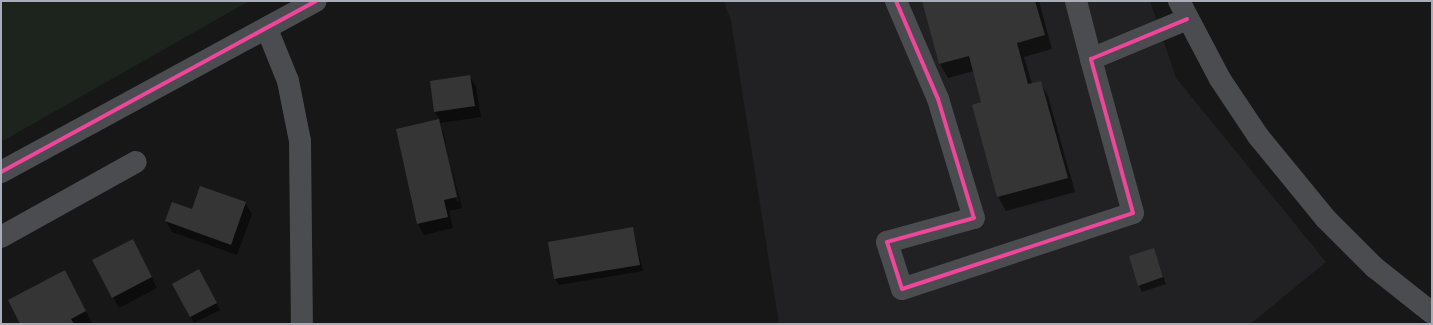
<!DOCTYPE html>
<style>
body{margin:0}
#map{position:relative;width:1433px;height:325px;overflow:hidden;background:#171717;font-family:Helvetica,sans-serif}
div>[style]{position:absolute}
.built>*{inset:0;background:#212123}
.green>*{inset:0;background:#1d241e}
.shadow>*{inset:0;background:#0007}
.building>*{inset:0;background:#353536}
.street>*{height:22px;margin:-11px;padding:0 11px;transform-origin:11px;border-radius:11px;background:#4b4c50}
.cycleway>*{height:4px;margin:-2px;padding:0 2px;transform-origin:2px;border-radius:2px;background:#ed469a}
span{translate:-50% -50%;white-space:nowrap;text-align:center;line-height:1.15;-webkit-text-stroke:3.5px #111113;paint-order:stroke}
.frame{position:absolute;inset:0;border:2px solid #a8adb8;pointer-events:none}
</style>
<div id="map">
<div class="built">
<i style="clip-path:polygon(724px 1px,1150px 1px,1176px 78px,1326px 262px,1253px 322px,1245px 324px,779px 324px,731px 21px)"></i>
</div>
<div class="green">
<i style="clip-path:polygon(1px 1px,249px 1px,1px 142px)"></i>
</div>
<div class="shadow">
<i style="clip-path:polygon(923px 1px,1039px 1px,1052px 49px,1024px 57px,1032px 84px,1040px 82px,1048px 96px,1075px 192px,1006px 211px,998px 197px,973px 105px,983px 103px,974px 71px,948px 78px,940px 64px)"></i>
<i style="clip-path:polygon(evenodd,470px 77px,476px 87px,481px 117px,440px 123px,462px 208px,449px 211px,453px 228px,424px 235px,418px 224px,397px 130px,440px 120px,435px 112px,470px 77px,441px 131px,443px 131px,459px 201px,457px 202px,441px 131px)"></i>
<i style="clip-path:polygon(172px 203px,193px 210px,245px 203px,252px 214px,237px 255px,172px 232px,166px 221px)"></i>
<i style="clip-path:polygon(633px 229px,643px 271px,559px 285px,555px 279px)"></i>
<i style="clip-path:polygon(1153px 249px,1166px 284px,1142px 292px,1139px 285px)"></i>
<i style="clip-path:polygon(139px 251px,157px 288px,119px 308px,113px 297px)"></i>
<i style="clip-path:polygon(202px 277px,220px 310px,194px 323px,173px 284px)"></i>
<i style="clip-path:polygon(71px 282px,92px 323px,21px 324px)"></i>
</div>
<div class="building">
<i style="clip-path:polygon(922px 1px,1035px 1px,1045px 35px,1017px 43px,1028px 84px,1041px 81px,1068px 178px,997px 197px,972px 105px,981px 102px,969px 56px,939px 64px)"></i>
<i style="clip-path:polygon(470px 75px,475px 106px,434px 112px,430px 81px)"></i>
<i style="clip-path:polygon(439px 119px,457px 197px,444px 200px,448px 217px,417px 224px,396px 129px)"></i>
<i style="clip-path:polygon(200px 186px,246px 202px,231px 245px,165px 221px,172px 202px,192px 209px)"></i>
<i style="clip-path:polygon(633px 227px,640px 265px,554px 279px,548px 242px)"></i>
<i style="clip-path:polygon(133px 239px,152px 277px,112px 298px,92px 260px)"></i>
<i style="clip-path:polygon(1154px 248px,1163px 277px,1138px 286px,1129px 256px)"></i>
<i style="clip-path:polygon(199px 269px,217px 303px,190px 317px,172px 284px)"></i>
<i style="clip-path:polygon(65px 270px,86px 311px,71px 319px,74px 324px,20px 324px,8px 300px)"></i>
</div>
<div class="street">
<i style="left:896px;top:1px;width:107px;rotate:66.8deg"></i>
<i style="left:938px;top:99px;width:124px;rotate:73.2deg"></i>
<i style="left:974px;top:218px;width:90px;rotate:164.6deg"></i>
<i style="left:887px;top:242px;width:49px;rotate:72.3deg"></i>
<i style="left:902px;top:289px;width:243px;rotate:-18.2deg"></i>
<i style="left:1133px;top:213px;width:160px;rotate:-105.3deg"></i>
<i style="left:1091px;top:59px;width:104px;rotate:-22.6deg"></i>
<i style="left:1076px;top:1px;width:60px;rotate:75.5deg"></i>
<i style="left:1179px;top:1px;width:88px;rotate:62.3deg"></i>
<i style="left:1220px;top:79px;width:69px;rotate:56.3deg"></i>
<i style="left:1258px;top:136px;width:107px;rotate:50.7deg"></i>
<i style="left:1326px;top:219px;width:68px;rotate:45deg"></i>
<i style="left:1374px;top:267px;width:74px;rotate:38.4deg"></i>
<i style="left:267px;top:29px;width:56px;rotate:68deg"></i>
<i style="left:288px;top:81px;width:61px;rotate:78.7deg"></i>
<i style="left:300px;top:141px;width:183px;rotate:89.4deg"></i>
<i style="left:1px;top:172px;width:358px;rotate:-28.5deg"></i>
<i style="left:1px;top:237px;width:154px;rotate:-29.1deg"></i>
</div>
<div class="cycleway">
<i style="left:896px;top:1px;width:107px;rotate:66.8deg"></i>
<i style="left:938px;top:99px;width:124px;rotate:73.2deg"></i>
<i style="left:974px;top:218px;width:90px;rotate:164.6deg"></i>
<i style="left:887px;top:242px;width:49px;rotate:72.3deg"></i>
<i style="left:902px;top:289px;width:243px;rotate:-18.2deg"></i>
<i style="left:1133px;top:213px;width:160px;rotate:-105.3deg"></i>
<i style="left:1091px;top:59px;width:104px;rotate:-22.6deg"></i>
<i style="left:1px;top:172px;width:358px;rotate:-28.5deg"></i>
</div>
<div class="frame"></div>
</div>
